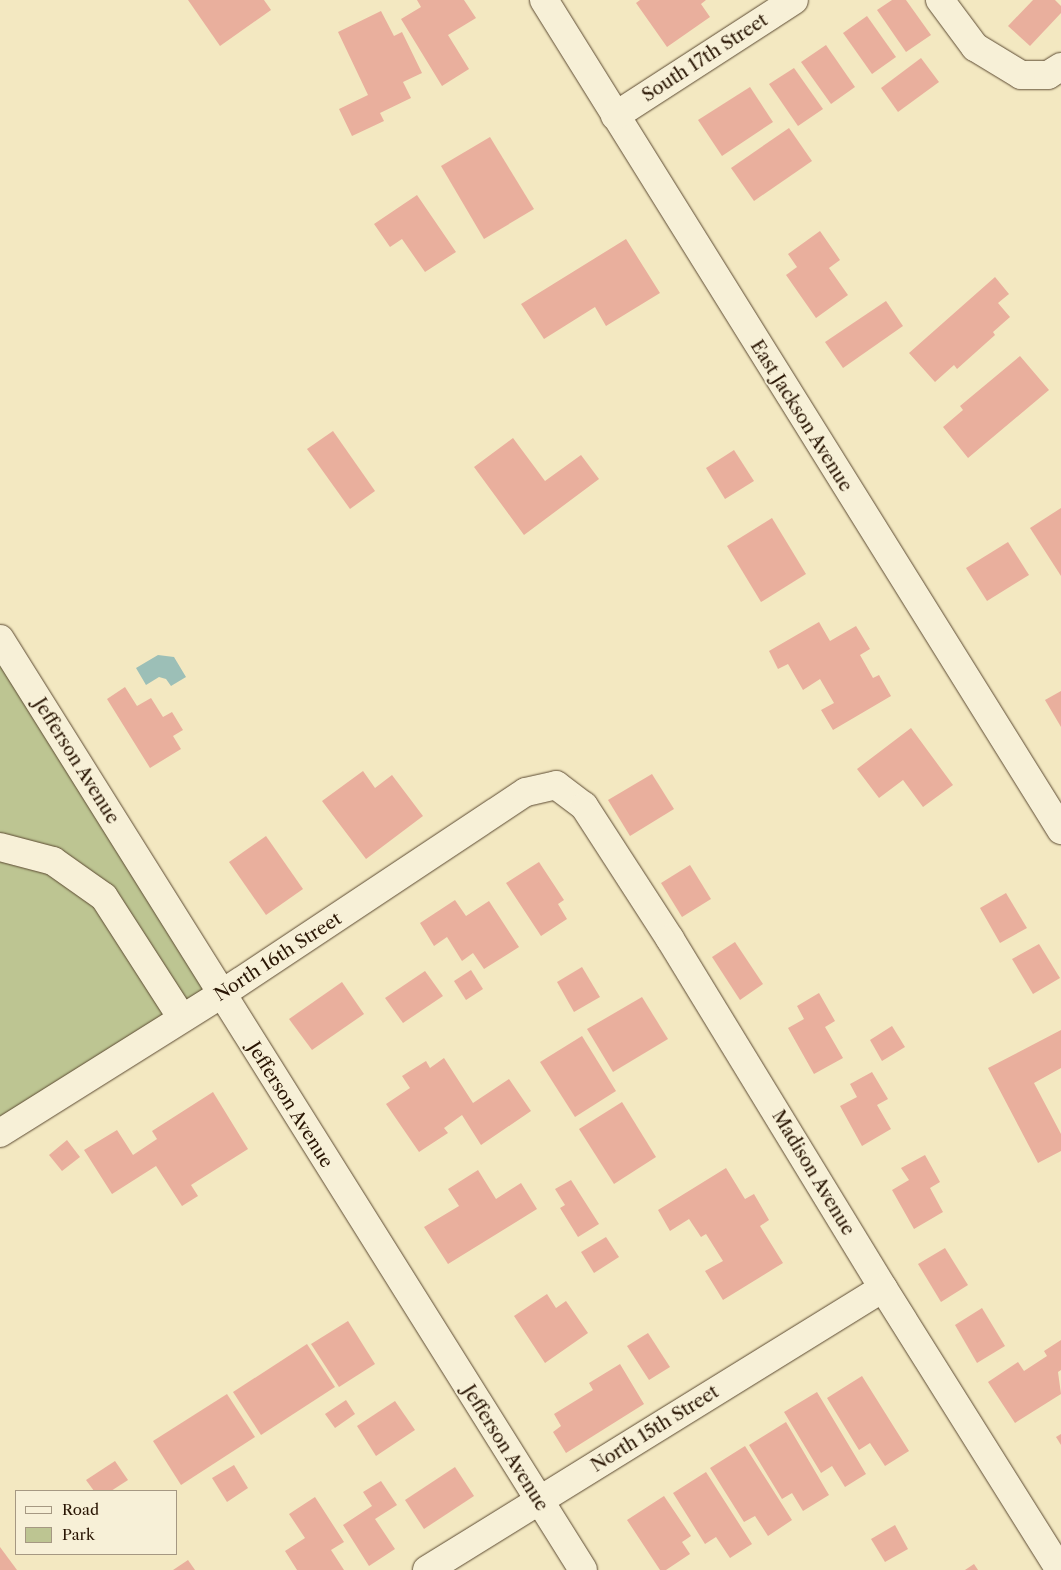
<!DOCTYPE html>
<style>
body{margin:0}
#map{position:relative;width:1061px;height:1570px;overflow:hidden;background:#f3e8c1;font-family:"Libre Caslon Text",serif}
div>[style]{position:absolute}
.green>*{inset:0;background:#bdc592}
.water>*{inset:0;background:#9cbfb7}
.building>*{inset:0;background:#e9af9d}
.roads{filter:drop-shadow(0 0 1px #5c4a32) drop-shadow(0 0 1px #5c4a32)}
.minor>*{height:28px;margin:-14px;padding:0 14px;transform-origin:14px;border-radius:14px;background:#f7f0d7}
span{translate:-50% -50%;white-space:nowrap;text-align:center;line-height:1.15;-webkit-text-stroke:4px #f7f0d7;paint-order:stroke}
.street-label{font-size:18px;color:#291503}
.legend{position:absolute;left:15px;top:1490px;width:162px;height:65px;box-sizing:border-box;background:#f7f0d7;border:1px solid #a59882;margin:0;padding:6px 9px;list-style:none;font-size:15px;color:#291503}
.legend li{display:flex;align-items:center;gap:10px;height:25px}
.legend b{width:25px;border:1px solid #a59882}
</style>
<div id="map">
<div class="green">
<i style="clip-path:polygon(0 639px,220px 995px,0 1133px)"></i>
</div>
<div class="water">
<i style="clip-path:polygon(158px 655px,174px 657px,186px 677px,171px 686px,166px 679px,159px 677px,146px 685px,136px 668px)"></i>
</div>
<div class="building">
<i style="clip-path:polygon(188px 0,264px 0,271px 10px,220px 46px)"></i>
<i style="clip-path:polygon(417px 0,464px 0,476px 18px,448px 35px,469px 69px,442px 86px,401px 19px,421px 7px)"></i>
<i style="clip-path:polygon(640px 0,706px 0,701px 4px,710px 17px,667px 47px,636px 3px)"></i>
<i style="clip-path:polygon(892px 0,906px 0,931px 35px,906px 52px,877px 10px)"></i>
<i style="clip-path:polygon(1033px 0,1055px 0,1061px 6px,1061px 13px,1030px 46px,1008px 26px)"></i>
<i style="clip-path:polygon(381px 11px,394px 36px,402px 32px,422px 73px,403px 82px,411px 98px,380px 113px,384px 121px,352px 136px,339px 109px,368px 95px,338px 32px)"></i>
<i style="clip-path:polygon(867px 16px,896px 57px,872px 74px,843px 33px)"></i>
<i style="clip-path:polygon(826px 45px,855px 87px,831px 104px,801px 62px)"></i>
<i style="clip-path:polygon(921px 58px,939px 82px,898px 112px,881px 88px)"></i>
<i style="clip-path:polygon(794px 68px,823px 109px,798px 126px,769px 84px)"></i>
<i style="clip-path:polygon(750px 87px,773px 122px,722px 156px,698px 120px)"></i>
<i style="clip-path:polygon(789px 128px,812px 161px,754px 201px,731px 168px)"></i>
<i style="clip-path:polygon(490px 137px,534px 209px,484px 239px,441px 166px)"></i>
<i style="clip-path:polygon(417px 195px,456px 252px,425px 272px,402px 239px,390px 247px,374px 224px)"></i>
<i style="clip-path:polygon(820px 231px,840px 260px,829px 268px,848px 295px,816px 318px,786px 275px,797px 267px,788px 254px)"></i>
<i style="clip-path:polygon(626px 239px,660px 293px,606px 326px,595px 307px,544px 339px,521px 304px)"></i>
<i style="clip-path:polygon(995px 277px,1009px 294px,998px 303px,1010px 317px,993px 332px,995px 335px,957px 369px,954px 365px,935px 382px,909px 353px)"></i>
<i style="clip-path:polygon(886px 301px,903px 326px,843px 368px,825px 342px)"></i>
<i style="clip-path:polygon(1020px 356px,1049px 390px,968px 458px,943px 427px,963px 410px,960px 406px)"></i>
<i style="clip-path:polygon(333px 431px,375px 491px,350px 509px,307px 449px)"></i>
<i style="clip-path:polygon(513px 438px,545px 481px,581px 455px,599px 479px,524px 535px,474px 467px)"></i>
<i style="clip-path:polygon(734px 450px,754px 481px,725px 499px,706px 468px)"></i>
<i style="clip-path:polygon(1061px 508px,1061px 576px,1030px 528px)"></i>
<i style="clip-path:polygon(772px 518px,806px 574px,761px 602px,727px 546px)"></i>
<i style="clip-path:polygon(1008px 542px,1029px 575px,987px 601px,966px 568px)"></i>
<i style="clip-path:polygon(819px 622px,830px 641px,856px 626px,870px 649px,860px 655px,873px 678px,879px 675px,891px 696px,833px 730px,821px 710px,834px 703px,820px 679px,803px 690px,788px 664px,778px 669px,769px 651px)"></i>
<i style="clip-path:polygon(125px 687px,137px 706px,151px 698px,163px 717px,172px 712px,183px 730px,173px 736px,181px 749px,150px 768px,107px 699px)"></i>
<i style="clip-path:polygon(1061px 691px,1061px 727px,1045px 700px)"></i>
<i style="clip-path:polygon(911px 728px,953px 785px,923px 807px,903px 780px,879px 798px,857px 769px)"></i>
<i style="clip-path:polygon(363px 771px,375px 788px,392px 775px,423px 816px,366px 859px,322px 801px)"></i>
<i style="clip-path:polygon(652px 774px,674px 809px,630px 836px,608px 800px)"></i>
<i style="clip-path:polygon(266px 836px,303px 889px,266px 915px,229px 862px)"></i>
<i style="clip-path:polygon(539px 862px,564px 900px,558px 904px,567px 919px,541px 936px,506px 883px)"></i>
<i style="clip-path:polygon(690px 865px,711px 899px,682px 917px,661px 883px)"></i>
<i style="clip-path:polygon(1006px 893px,1027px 928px,1000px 943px,980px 908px)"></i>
<i style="clip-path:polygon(455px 900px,466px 916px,489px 901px,519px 947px,484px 969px,473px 953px,462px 961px,447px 937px,434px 946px,420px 923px)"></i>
<i style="clip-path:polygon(735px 942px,763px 984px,740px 1000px,712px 957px)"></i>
<i style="clip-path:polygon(1039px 944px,1060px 978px,1033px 994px,1012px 959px)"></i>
<i style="clip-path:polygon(582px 967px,600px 997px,574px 1012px,557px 982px)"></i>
<i style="clip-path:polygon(471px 970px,483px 989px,466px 1000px,454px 981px)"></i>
<i style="clip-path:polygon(425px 971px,443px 996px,403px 1023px,385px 998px)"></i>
<i style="clip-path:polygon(342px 982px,364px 1014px,312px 1050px,289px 1019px)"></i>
<i style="clip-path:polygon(819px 993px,835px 1021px,825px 1027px,843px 1058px,814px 1074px,788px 1028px,804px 1019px,797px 1006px)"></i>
<i style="clip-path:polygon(642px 997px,668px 1039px,613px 1072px,587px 1029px)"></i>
<i style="clip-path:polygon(892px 1026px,905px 1047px,882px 1061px,870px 1040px)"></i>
<i style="clip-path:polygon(1061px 1030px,1061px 1068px,1034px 1083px,1061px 1134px,1061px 1151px,1038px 1163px,988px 1068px)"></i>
<i style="clip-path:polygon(582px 1036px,616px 1091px,575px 1117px,540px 1062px)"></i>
<i style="clip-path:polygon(444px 1058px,473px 1103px,509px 1079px,531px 1111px,481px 1145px,462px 1115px,444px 1128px,448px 1133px,419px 1152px,386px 1104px,410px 1088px,402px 1076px,426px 1061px,430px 1068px)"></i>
<i style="clip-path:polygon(872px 1072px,888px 1099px,877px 1105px,891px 1129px,862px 1146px,840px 1106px,857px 1097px,850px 1084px)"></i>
<i style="clip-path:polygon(213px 1092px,248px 1149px,191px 1185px,198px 1196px,182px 1206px,156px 1166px,112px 1194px,84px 1150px,117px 1130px,133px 1155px,157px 1139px,152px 1131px)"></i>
<i style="clip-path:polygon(622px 1102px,656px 1157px,614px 1184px,579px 1129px)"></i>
<i style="clip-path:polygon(67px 1140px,80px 1157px,62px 1171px,49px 1155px)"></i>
<i style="clip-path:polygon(925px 1155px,940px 1182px,930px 1188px,943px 1212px,914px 1229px,892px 1190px,909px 1180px,901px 1168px)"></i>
<i style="clip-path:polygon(726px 1168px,745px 1199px,754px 1194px,769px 1220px,760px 1226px,783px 1263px,723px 1300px,705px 1271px,723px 1261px,706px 1234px,701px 1237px,689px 1219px,670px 1231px,658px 1210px)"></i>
<i style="clip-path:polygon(478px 1170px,496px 1199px,521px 1183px,537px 1209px,448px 1264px,424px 1227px,459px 1206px,448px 1189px)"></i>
<i style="clip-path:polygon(571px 1180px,599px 1224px,578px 1237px,560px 1208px,565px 1205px,555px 1189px)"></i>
<i style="clip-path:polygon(606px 1237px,619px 1257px,594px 1273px,581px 1252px)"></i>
<i style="clip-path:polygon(945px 1248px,968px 1285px,941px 1302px,918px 1264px)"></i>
<i style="clip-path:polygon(547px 1294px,556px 1308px,566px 1301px,588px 1333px,545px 1363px,514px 1316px)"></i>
<i style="clip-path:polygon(982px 1308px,1005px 1346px,977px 1363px,955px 1325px)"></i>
<i style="clip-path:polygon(348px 1321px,375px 1364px,339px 1387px,311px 1344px)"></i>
<i style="clip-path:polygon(648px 1333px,670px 1367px,649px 1380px,627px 1346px)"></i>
<i style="clip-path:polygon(1061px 1340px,1061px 1370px,1058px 1372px,1061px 1394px,1015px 1423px,988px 1382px,1018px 1362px,1024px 1371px,1047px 1356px,1044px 1351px)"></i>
<i style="clip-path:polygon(307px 1344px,335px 1387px,261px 1435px,233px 1392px)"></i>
<i style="clip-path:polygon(620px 1364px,644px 1404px,566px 1453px,553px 1432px,561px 1426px,554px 1414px,593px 1390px,589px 1383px)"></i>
<i style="clip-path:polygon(862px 1376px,909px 1451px,885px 1466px,870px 1443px,859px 1450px,827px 1398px)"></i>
<i style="clip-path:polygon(817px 1392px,866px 1474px,845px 1487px,832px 1466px,821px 1473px,784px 1412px)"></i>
<i style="clip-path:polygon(227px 1394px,255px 1437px,181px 1485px,153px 1441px)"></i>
<i style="clip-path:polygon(346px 1400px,355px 1414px,335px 1428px,325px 1414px)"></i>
<i style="clip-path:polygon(395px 1401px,415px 1430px,376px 1456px,357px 1426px)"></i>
<i style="clip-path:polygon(786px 1422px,829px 1495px,803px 1511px,792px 1493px,782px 1499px,749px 1445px)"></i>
<i style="clip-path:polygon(1061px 1434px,1061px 1445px,1056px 1437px)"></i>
<i style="clip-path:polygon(745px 1446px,792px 1520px,768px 1536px,755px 1516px,744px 1522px,710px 1468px)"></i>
<i style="clip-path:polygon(115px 1461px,128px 1480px,111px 1491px,94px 1491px,86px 1480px)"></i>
<i style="clip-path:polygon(234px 1465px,248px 1488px,227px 1502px,212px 1478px)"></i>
<i style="clip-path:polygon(455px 1467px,474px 1496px,424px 1529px,405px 1500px)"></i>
<i style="clip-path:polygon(706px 1472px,752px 1544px,730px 1558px,716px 1537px,705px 1544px,673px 1493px)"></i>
<i style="clip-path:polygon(381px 1481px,397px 1505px,375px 1519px,395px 1549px,369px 1566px,343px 1525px,372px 1506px,363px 1492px)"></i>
<i style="clip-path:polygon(664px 1496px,691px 1536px,682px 1542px,690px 1554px,666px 1570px,660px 1570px,627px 1520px)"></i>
<i style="clip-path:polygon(315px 1497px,344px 1542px,331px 1550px,344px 1570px,297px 1570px,285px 1551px,305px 1538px,289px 1514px)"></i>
<i style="clip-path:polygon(895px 1525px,908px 1549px,885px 1562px,871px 1539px)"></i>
<i style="clip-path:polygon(0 1547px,17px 1570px,0 1570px)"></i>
<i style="clip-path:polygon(188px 1560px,195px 1570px,173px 1570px)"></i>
<i style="clip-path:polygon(974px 1564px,978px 1570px,965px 1570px)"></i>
</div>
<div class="roads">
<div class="minor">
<i style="left:544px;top:0;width:978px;rotate:58.08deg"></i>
<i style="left:940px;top:0;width:59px;rotate:53.3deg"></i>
<i style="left:975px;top:47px;width:54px;rotate:31.3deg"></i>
<i style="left:1021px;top:75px;width:27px"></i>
<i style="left:1048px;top:75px;width:15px;rotate:-32deg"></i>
<i style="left:615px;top:116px;width:213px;rotate:-32.9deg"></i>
<i style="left:0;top:639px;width:1098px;rotate:57.94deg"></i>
<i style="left:0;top:847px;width:55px;rotate:14.8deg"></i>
<i style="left:53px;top:861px;width:62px;rotate:35.2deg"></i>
<i style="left:104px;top:897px;width:144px;rotate:57.2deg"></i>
<i style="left:0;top:1133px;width:260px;rotate:-32.1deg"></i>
<i style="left:220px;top:995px;width:367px;rotate:-33.6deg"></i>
<i style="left:526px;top:792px;width:31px;rotate:-13deg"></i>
<i style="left:556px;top:785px;width:35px;rotate:37deg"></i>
<i style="left:584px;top:806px;width:158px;rotate:57.1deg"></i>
<i style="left:670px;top:939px;width:409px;rotate:58.6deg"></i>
<i style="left:883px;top:1288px;width:333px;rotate:57.9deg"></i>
<i style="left:427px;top:1570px;width:536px;rotate:-31.73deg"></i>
</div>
</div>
<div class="street-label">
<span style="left:705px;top:58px;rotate:-33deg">South 17th Street</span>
<span style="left:801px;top:416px;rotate:58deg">East Jackson Avenue</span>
<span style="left:76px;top:761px;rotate:58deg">Jefferson Avenue</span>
<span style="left:278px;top:957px;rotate:-33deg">North 16th Street</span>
<span style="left:290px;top:1105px;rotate:58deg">Jefferson Avenue</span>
<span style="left:813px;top:1173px;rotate:59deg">Madison Avenue</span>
<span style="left:655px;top:1429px;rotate:-32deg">North 15th Street</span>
<span style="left:505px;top:1448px;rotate:58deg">Jefferson Avenue</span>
</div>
<ul class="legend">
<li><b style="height:6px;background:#f7f0d7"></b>Road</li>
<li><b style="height:14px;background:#bdc592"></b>Park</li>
</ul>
</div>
